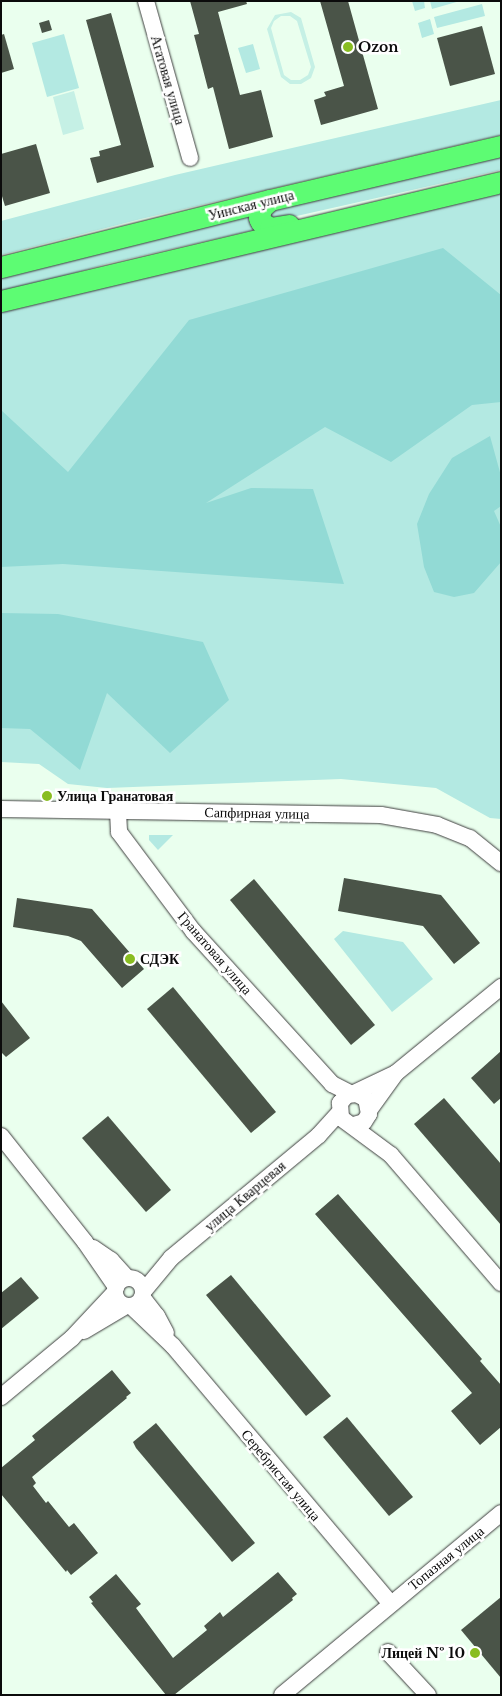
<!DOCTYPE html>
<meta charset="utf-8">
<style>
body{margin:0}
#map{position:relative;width:502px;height:1696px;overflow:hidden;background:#eaffee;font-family:"Libre Baskerville",serif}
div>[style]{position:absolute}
.green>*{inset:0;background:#b3e9e2}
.forest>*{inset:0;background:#92dad5}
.pitch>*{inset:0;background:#c5f0e5}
.building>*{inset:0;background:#4a5448}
.roads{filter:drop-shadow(0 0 1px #3e3e3e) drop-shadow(0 0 1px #3e3e3e)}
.minor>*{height:16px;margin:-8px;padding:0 8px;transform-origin:8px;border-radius:8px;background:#fff}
.minor>.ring{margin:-8px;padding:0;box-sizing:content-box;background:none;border:16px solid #fff;border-radius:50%}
.major>*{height:21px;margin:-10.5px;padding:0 10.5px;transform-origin:10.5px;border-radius:10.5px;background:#5dfc73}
.dots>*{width:14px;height:14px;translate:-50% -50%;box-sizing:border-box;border:2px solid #fff;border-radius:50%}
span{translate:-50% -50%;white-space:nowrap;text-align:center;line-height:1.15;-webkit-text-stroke:5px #fff;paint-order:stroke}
.poi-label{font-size:14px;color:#0b0b0b;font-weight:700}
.left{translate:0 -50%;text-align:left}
.right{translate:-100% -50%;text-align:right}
.street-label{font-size:14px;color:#0b0b0b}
.frame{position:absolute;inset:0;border:2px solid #0b0b0b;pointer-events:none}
</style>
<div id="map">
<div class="green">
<i style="clip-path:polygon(412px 1px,424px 1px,425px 8px,415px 11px)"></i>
<i style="clip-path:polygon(430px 1px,460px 1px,432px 9px)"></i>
<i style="clip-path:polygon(482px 4px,485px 16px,437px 28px,434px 17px)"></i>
<i style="clip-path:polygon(430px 19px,434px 34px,422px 38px,418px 23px)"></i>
<i style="clip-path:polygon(64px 34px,79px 88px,47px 97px,32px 43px)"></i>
<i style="clip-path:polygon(253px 44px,260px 69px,246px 73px,238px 48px)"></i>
<i style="clip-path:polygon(501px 100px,501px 135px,141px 219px,1px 255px,1px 221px,175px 175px)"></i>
<i style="clip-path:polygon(501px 154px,501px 170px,279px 220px,270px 218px,270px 210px)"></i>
<i style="clip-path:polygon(501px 188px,501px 819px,490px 818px,436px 788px,341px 779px,107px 788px,68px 784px,39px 764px,1px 762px,1px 307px)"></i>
<i style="clip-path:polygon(247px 214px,254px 230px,106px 264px,1px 294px,1px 275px)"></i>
<i style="clip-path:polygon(149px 835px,173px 835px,158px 850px,149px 840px)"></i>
<i style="clip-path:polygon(343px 931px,403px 942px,433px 979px,392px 1012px,334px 939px)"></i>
</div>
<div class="forest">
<i style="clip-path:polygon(443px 248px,501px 295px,501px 402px,472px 405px,391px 462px,325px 427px,206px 503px,251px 488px,313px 489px,344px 584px,63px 564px,1px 567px,1px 410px,68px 472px,189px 320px)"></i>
<i style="clip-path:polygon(490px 436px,501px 476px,501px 506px,494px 511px,501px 527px,501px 562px,474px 593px,454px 597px,434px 592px,424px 567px,417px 524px,429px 494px,452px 458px)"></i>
<i style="clip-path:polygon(1px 613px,58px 614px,203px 642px,229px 700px,170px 753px,107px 693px,80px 770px,30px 729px,1px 728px)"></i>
</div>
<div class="pitch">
<i style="clip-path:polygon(evenodd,291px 12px,301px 18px,315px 67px,311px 78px,301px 84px,290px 84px,281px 77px,267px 29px,275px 15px,291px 12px,281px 16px,290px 16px,297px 21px,311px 67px,308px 75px,300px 80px,291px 80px,284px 75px,271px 28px,274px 21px,281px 16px)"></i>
<i style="clip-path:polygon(74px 91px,84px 129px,63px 135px,53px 97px)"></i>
</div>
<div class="building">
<i style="clip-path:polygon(190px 1px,246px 1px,247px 4px,218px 12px,240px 95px,261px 90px,273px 137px,229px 149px,213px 87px,208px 89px,194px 35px,199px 34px)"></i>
<i style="clip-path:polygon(320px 1px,348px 1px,378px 109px,321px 125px,314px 100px,326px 96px,324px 92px,344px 86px)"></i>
<i style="clip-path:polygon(111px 13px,154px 167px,97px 183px,90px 158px,100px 156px,99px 151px,121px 145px,86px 20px)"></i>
<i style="clip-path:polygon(49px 20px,52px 30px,42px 33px,39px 23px)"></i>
<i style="clip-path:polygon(482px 26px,495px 74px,450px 86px,437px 38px)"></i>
<i style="clip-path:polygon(4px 34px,14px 69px,1px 73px,1px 35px)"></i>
<i style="clip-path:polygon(36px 144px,50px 193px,5px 206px,1px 193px,1px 154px)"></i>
<i style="clip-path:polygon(344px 878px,441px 895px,480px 943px,454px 964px,423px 926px,338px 911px)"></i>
<i style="clip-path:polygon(254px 879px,375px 1025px,351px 1045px,230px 900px)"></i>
<i style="clip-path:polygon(17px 898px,92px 909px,144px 969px,122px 988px,81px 941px,68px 936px,13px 927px)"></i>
<i style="clip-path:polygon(173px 987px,276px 1112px,251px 1133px,147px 1009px)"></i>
<i style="clip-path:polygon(1px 1001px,30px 1038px,6px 1057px,1px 1052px)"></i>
<i style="clip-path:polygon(501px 1051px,501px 1098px,494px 1104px,471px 1078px)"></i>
<i style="clip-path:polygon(444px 1098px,501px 1164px,501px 1225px,414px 1124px)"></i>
<i style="clip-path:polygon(108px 1116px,171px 1190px,146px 1212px,82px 1138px)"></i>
<i style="clip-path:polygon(338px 1194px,482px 1359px,480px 1361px,501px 1385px,501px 1427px,480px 1445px,451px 1411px,472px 1393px,315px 1214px)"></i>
<i style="clip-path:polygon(231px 1275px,331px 1396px,306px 1416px,206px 1295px)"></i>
<i style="clip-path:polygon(21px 1277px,39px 1298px,1px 1329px,1px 1293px)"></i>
<i style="clip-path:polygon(112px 1370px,131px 1393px,126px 1397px,127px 1398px,32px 1477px,36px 1483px,33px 1486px,46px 1503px,48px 1501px,69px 1527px,74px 1523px,98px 1553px,71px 1575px,67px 1570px,66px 1572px,1px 1494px,1px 1468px,35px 1440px,32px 1436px)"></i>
<i style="clip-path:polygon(347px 1417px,413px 1497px,389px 1516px,323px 1437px)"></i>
<i style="clip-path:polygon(156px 1423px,255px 1543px,232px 1562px,136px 1448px,133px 1442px)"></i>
<i style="clip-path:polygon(278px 1572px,297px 1594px,292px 1598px,293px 1600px,174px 1695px,166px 1695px,91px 1603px,93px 1602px,89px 1597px,116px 1574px,141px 1604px,136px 1608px,173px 1658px,207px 1630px,204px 1626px,220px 1612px,223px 1617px)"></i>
<i style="clip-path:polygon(501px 1597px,501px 1678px,461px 1630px)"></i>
</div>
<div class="roads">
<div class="minor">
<i style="left:146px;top:1px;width:163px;rotate:74.3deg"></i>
<i style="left:1px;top:809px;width:380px;rotate:0.9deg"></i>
<i style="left:381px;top:815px;width:57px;rotate:10.1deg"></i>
<i style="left:437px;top:825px;width:35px;rotate:22deg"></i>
<i style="left:470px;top:838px;width:40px;rotate:39deg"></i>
<i style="left:118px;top:812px;width:20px;rotate:87deg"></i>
<i style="left:119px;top:832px;width:124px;rotate:53.2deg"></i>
<i style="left:193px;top:931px;width:207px;rotate:47.7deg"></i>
<i style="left:332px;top:1084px;width:22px;rotate:27deg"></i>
<i style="left:352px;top:1094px;width:49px;rotate:-25.5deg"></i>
<i style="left:370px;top:1109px;width:44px;rotate:-54.2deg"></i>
<i style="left:396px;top:1073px;width:136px;rotate:-39.3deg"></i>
<i style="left:354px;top:1125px;width:10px;rotate:-17deg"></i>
<i style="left:364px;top:1122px;width:9px;rotate:-58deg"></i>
<i style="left:369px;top:1114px;width:15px;rotate:-101deg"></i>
<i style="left:366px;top:1099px;width:10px;rotate:-151deg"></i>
<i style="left:357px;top:1094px;width:10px;rotate:174deg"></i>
<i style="left:347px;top:1095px;width:11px;rotate:131deg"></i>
<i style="left:340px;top:1103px;width:15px;rotate:86deg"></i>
<i style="left:341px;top:1118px;width:62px;rotate:36.5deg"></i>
<i style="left:391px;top:1155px;width:169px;rotate:49.3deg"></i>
<i style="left:1px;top:1136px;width:135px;rotate:51.6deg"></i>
<i style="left:85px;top:1242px;width:55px;rotate:55.4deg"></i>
<i style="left:93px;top:1248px;width:22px;rotate:34deg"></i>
<i style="left:111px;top:1260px;width:24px;rotate:48deg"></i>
<i class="ring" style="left:115px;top:1278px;width:12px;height:12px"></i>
<i style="left:143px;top:1292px;width:44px;rotate:-50.5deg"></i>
<i style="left:171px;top:1258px;width:192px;rotate:-39.7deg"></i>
<i style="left:319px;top:1135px;width:30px;rotate:-48deg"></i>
<i style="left:142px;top:1297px;width:24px;rotate:52deg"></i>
<i style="left:157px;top:1316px;width:19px;rotate:62deg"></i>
<i style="left:131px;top:1306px;width:58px;rotate:43.6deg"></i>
<i style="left:173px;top:1346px;width:336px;rotate:49.8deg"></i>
<i style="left:84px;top:1331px;width:49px;rotate:-30.8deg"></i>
<i style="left:1px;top:1397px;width:92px;rotate:-39.7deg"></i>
<i style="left:72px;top:1338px;width:63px;rotate:-46.9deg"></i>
<i style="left:388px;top:1652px;width:59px;rotate:47.1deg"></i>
<i style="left:282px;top:1695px;width:285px;rotate:-39.7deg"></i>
</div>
<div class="major">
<i style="left:270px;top:200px;width:12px;rotate:138deg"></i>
<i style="left:261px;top:208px;width:10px;rotate:101deg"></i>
<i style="left:259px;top:218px;width:4px;rotate:63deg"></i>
<i style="left:261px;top:222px;width:11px;rotate:34deg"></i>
<i style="left:270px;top:228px;width:19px;rotate:-9deg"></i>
<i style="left:1px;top:267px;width:277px;rotate:-14deg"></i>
<i style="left:270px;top:200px;width:237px;rotate:-13.2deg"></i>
<i style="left:1px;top:301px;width:514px;rotate:-13.39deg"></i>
</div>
</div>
<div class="dots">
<i style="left:348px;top:47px;background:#89bd21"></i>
<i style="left:47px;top:796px;background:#89bd21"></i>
<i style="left:130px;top:959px;background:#89bd21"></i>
<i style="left:475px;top:1653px;background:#89bd21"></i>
</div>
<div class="poi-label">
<span class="left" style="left:358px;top:47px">Ozon</span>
<span class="left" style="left:57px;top:796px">Улица Гранатовая</span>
<span class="left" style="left:140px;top:959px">СДЭК</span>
<span class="right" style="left:465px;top:1653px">Лицей № 10</span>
</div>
<div class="street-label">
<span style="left:168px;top:80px;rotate:74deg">Агатовая улица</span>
<span style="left:251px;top:205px;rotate:-14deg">Уинская улица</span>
<span style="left:257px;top:813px;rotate:1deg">Сапфирная улица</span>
<span style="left:215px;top:953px;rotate:49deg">Гранатовая улица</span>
<span style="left:245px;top:1196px;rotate:-40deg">улица Кварцевая</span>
<span style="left:281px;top:1475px;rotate:50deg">Серебристая улица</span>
<span style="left:446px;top:1558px;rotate:-39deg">Топазная улица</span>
</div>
<div class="frame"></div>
</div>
